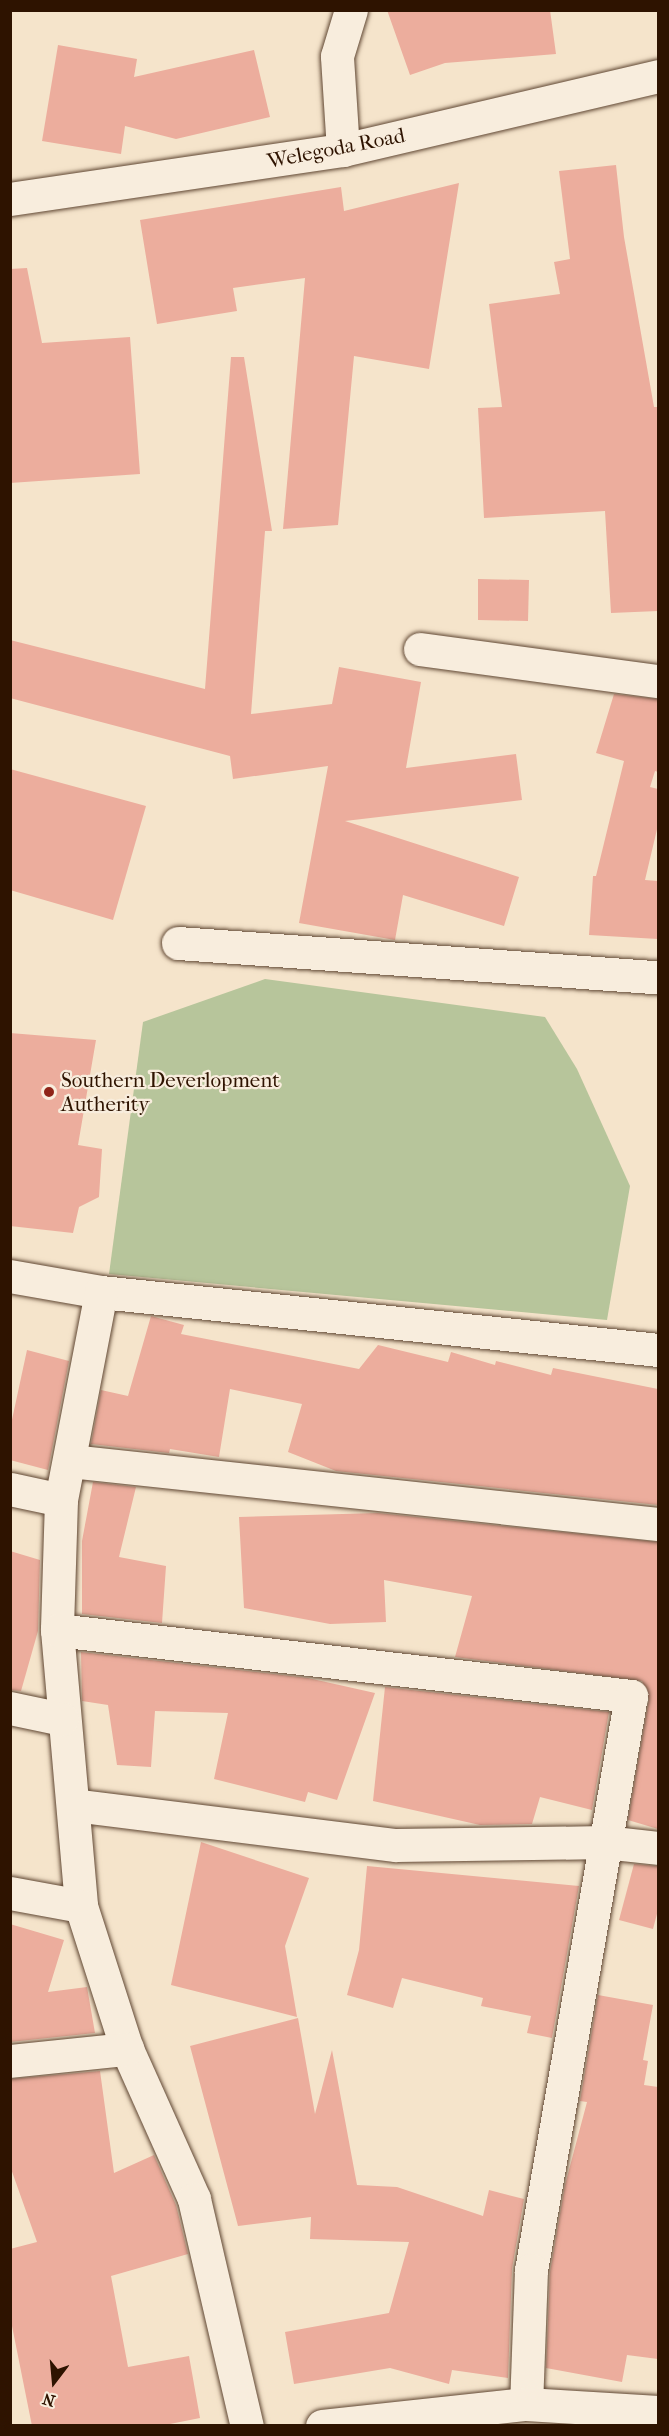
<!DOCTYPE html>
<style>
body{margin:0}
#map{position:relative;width:669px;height:2436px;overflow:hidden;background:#f5e4cb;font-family:"IM FELL French Canon",serif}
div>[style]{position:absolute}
.green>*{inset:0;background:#b7c59b}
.building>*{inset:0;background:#ecad9d}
.roads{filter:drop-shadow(0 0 2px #604733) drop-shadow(0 0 2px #604733)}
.street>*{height:33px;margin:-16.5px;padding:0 16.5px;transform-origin:16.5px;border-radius:16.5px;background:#f8eddd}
.secondary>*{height:33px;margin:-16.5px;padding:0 16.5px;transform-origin:16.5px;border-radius:16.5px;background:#f8eddd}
.dots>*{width:16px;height:16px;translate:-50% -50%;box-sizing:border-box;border:3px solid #f8eddd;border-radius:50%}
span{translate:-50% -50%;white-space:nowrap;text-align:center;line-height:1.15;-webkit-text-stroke:4.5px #f8eddd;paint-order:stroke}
.street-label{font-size:21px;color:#2e1300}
.poi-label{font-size:21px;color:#2e1300}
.left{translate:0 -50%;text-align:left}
.frame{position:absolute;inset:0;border:12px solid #2e1300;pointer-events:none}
.north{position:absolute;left:24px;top:2352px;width:60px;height:60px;-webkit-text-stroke:4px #f8eddd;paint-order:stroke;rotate:196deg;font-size:16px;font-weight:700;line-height:24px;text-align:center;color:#2e1300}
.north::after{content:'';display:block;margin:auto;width:21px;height:27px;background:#2e1300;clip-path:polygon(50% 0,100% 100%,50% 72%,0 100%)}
</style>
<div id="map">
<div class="green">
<i style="clip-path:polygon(265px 979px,545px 1017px,577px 1069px,630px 1186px,607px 1320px,109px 1274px,143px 1022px)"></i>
</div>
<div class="building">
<i style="clip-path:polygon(387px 10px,550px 10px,556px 54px,445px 63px,410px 75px)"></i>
<i style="clip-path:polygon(58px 45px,137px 59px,134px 77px,254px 50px,270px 117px,176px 139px,125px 126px,121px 154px,42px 141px)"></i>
<i style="clip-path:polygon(616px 165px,624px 237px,654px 407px,658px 407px,658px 611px,611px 613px,605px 511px,484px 518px,478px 408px,502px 407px,489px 304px,560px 294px,554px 262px,570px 259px,559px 171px)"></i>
<i style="clip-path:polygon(459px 183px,429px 369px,354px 356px,338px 525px,283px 529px,305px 278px,233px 288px,237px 311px,157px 324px,140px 220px,341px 187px,344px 211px)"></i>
<i style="clip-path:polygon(27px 268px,42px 343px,130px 337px,140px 474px,10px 483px,10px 269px)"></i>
<i style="clip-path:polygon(231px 357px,244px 357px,272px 531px,265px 531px,251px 714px,332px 704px,339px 667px,421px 682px,406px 768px,516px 754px,522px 800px,345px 821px,519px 877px,504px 926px,403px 895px,395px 940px,299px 923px,328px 766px,233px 779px,230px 756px,10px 698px,10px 640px,205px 689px)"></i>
<i style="clip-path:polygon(478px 579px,529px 580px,528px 621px,478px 620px)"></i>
<i style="clip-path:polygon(614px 694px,658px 699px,658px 772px,655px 771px,650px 787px,658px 789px,658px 825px,645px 880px,658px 881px,658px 939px,589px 935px,593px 876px,596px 876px,624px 761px,596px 753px)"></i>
<i style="clip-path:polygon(10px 769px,146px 806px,113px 920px,10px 890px)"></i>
<i style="clip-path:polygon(10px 1033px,96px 1040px,78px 1145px,102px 1149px,99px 1197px,79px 1207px,73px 1233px,10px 1226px)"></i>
<i style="clip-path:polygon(151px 1316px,184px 1325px,181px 1334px,359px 1369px,378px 1345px,448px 1362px,451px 1352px,495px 1365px,496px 1361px,551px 1375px,553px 1368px,658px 1389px,658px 1505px,336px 1471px,288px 1452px,302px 1404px,230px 1389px,219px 1457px,170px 1449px,169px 1453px,91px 1444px,101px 1390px,128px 1396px)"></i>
<i style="clip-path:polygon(27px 1350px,69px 1361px,48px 1470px,10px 1460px,10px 1429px)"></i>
<i style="clip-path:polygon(93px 1482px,136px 1487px,119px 1557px,166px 1566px,162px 1623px,82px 1614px,82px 1541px)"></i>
<i style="clip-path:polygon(378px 1513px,658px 1542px,658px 1829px,628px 1820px,649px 1699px,642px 1681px,455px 1657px,472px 1596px,384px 1580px,386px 1622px,330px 1624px,244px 1608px,239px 1517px)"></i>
<i style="clip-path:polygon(10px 1551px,40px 1560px,38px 1631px,21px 1691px,10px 1690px)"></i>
<i style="clip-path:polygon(81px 1652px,308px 1678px,375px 1693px,337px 1800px,308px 1792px,305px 1802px,214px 1779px,228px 1713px,155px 1711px,151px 1767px,117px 1765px,108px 1705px,82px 1701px)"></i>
<i style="clip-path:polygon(385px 1687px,609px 1712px,592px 1810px,540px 1797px,532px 1824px,480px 1825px,373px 1801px)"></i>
<i style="clip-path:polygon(201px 1842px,309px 1878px,285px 1946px,297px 2017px,171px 1985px)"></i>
<i style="clip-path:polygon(634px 1864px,658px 1866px,658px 1910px,653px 1929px,619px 1920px)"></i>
<i style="clip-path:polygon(367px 1866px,579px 1886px,552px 2038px,527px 2033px,531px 2016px,481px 2006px,483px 1998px,402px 1978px,393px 2008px,347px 1995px,359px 1950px)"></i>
<i style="clip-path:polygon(10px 1924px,64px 1940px,48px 1992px,87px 1987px,95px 2033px,10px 2042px)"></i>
<i style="clip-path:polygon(598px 1995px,653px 2005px,643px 2060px,648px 2061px,644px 2085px,658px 2087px,658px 2359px,627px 2355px,622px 2382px,546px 2368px,550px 2272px,565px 2185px,587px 2102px,580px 2101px)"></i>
<i style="clip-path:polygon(298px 2018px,315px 2114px,332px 2050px,357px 2185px,397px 2187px,483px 2216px,489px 2190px,524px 2199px,512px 2269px,508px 2378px,452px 2370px,449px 2384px,390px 2368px,294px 2384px,285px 2332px,389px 2313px,409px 2242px,310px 2239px,311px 2217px,238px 2226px,190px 2046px)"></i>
<i style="clip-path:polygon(100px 2071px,114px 2173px,154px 2155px,176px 2205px,188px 2254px,111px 2276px,128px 2367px,189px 2356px,200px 2418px,160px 2426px,32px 2426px,10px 2316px,10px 2249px,37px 2242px,10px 2166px,10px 2079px)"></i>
</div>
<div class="roads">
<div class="street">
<i style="left:343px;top:150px;width:94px;rotate:-93.7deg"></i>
<i style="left:337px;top:56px;width:48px;rotate:-73.1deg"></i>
<i style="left:420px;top:649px;width:240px;rotate:7.7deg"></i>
<i style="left:178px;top:943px;width:481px;rotate:4.1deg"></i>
<i style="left:10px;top:1276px;width:92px;rotate:10deg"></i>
<i style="left:101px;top:1292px;width:560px;rotate:5.94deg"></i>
<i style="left:101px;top:1292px;width:212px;rotate:100.9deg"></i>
<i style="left:61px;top:1500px;width:130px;rotate:91.8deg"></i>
<i style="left:57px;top:1630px;width:277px;rotate:85deg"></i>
<i style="left:81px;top:1906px;width:150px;rotate:72.2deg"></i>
<i style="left:127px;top:2049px;width:164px;rotate:65.9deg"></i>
<i style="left:194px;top:2199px;width:233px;rotate:76.9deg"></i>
<i style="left:70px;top:1461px;width:591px;rotate:6.12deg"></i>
<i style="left:10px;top:1489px;width:52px;rotate:12.2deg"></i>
<i style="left:57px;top:1630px;width:578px;rotate:6.56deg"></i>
<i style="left:631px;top:1696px;width:583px;rotate:99.88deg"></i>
<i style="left:531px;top:2270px;width:134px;rotate:92.1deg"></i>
<i style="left:10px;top:1708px;width:53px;rotate:11.9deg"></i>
<i style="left:73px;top:1805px;width:325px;rotate:7.1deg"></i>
<i style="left:396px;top:1845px;width:208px;rotate:-0.8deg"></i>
<i style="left:604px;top:1842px;width:54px;rotate:6.3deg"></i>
<i style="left:10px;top:1893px;width:72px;rotate:10.4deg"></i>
<i style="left:10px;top:2061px;width:118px;rotate:-5.9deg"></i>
<i style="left:322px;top:2426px;width:205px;rotate:-6.2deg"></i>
<i style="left:526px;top:2404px;width:132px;rotate:3.5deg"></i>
</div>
<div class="secondary">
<i style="left:10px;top:199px;width:337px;rotate:-8.4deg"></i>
<i style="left:343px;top:150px;width:324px;rotate:-13.2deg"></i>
</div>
</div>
<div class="dots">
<i style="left:49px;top:1092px;background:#8f2418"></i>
</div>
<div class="street-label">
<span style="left:336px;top:148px;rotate:-11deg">Welegoda Road</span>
</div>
<div class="poi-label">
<span class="left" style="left:61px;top:1092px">Southern Deverlopment<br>Autherity</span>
</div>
<div class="frame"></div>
<div class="north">N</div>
</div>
